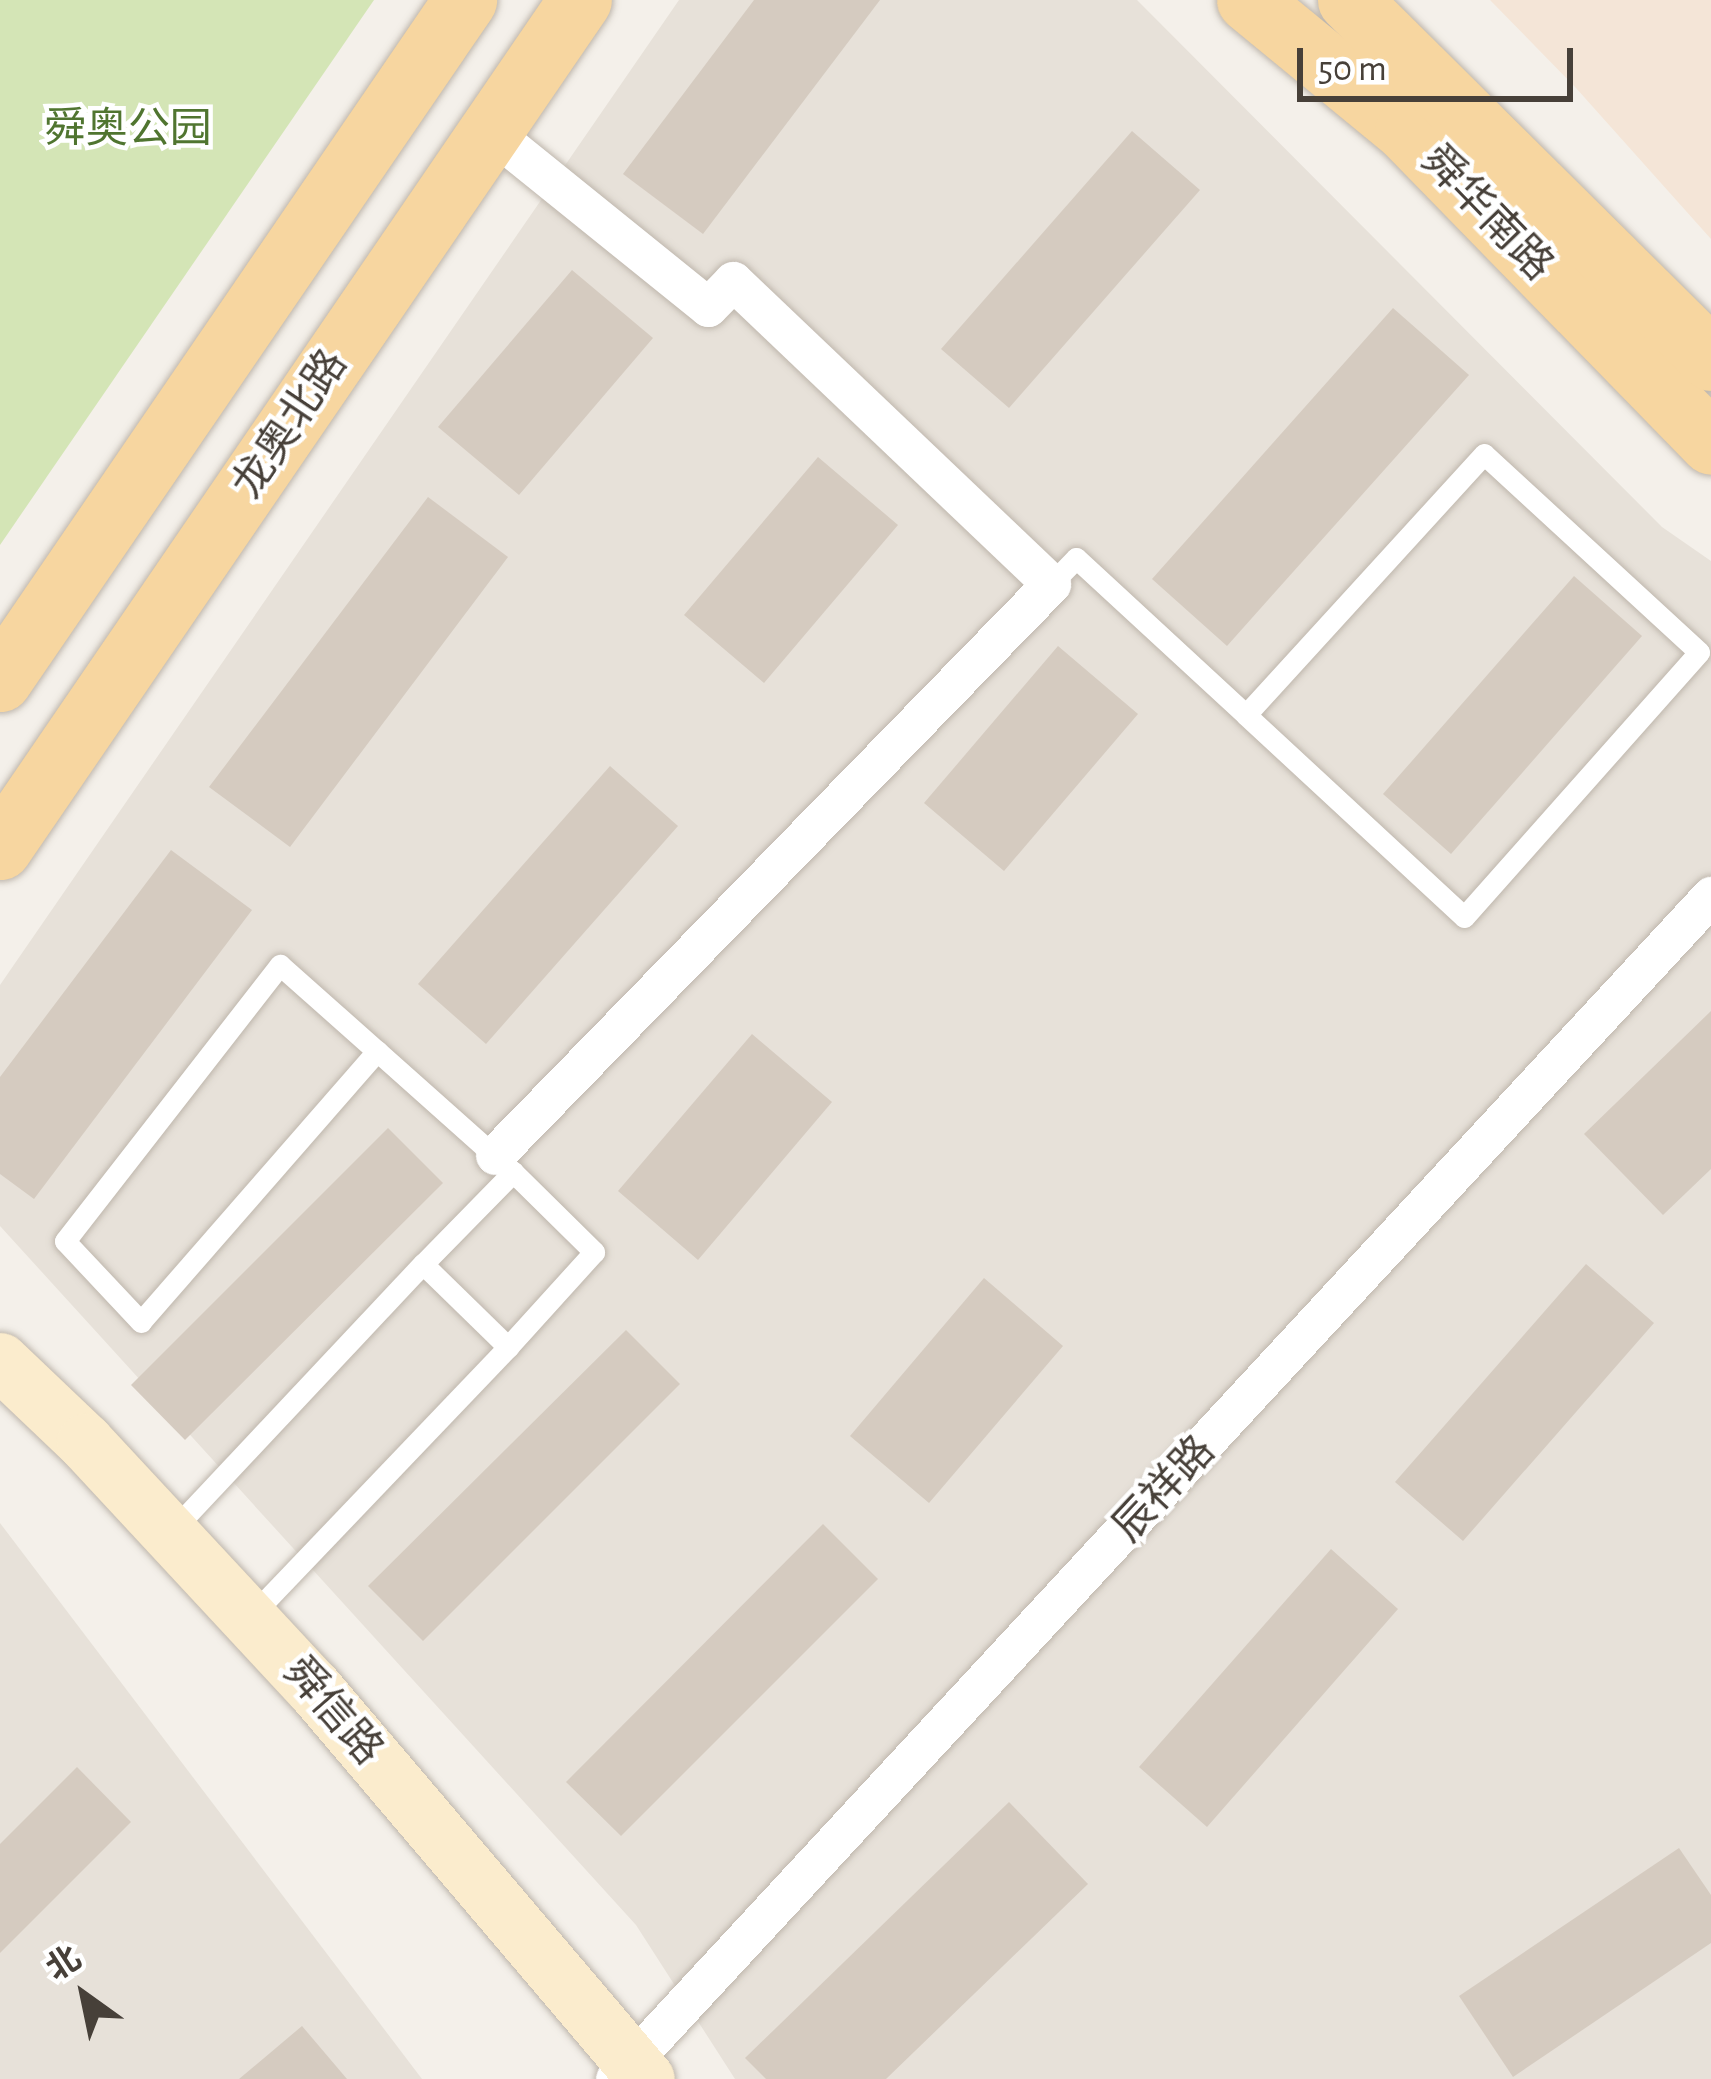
<!DOCTYPE html>
<meta charset="utf-8">
<style>
body{margin:0}
#map{position:relative;width:1711px;height:2079px;overflow:hidden;background:#f4f0ea;font-family:"Alegreya Sans","Noto Sans SC",sans-serif}
div>[style]{position:absolute}
.residential>*{inset:0;background:#e7e1d9}
.commercial>*{inset:0;background:#f4e5d7}
.green>*{inset:0;background:#d4e5b6}
.building>*{inset:0;background:#d5cbc0}
.roads{filter:drop-shadow(0 0 3px #bfb7ad) drop-shadow(0 0 3px #bfb7ad)}
.lane>*{height:21px;margin:-10.5px;padding:0 10.5px;transform-origin:10.5px;border-radius:10.5px;background:#fff}
.street>*{height:39px;margin:-19.5px;padding:0 19.5px;transform-origin:19.5px;border-radius:19.5px;background:#fff}
.secondary>*{height:57px;margin:-28.5px;padding:0 28.5px;transform-origin:28.5px;border-radius:28.5px;background:#fbeccd}
.primary>*{height:63px;margin:-31.5px;padding:0 31.5px;transform-origin:31.5px;border-radius:31.5px;background:#f7d6a0}
span{translate:-50% -50%;white-space:nowrap;text-align:center;line-height:1.15;-webkit-text-stroke:9px #fff;paint-order:stroke}
.park-label{font-size:42px;color:#507530}
.street-label{font-size:42px;color:#474039}
.north{position:absolute;left:24px;top:1935px;width:120px;height:120px;-webkit-text-stroke:9px #fff;paint-order:stroke;rotate:327deg;font-size:33px;font-weight:700;line-height:48px;text-align:center;color:#474039}
.north::after{content:'';display:block;margin:auto;width:42px;height:54px;background:#474039;clip-path:polygon(50% 0,100% 100%,50% 72%,0 100%)}
.scale{position:absolute;left:1297px;top:48px;width:276px;height:54px;box-sizing:border-box;border:6px solid #474039;border-top:0;padding-left:15px;font-size:36px;line-height:42px;white-space:nowrap;color:#474039;-webkit-text-stroke:9px #fff;paint-order:stroke}
</style>
<div id="map">
<div class="residential">
<i style="clip-path:polygon(679px 0,1137px 0,1662px 527px,1711px 561px,1711px 2079px,735px 2079px,636px 1925px,0 1226px,0 985px)"></i>
<i style="clip-path:polygon(0 1523px,422px 2079px,0 2079px)"></i>
</div>
<div class="commercial">
<i style="clip-path:polygon(1490px 0,1711px 0,1711px 239px,1576px 88px)"></i>
</div>
<div class="green">
<i style="clip-path:polygon(0 0,374px 0,0 545px)"></i>
</div>
<div class="building">
<i style="clip-path:polygon(754px 0,880px 0,703px 234px,623px 174px)"></i>
<i style="clip-path:polygon(1132px 131px,1200px 190px,1009px 408px,941px 349px)"></i>
<i style="clip-path:polygon(572px 270px,653px 338px,519px 495px,438px 427px)"></i>
<i style="clip-path:polygon(1393px 308px,1469px 375px,1227px 646px,1152px 579px)"></i>
<i style="clip-path:polygon(818px 457px,898px 525px,764px 683px,684px 615px)"></i>
<i style="clip-path:polygon(428px 497px,508px 557px,290px 847px,209px 787px)"></i>
<i style="clip-path:polygon(1574px 576px,1642px 636px,1451px 854px,1383px 794px)"></i>
<i style="clip-path:polygon(1058px 646px,1138px 714px,1004px 871px,924px 803px)"></i>
<i style="clip-path:polygon(610px 766px,678px 826px,486px 1044px,418px 984px)"></i>
<i style="clip-path:polygon(171px 850px,252px 910px,34px 1199px,0 1174px,0 1077px)"></i>
<i style="clip-path:polygon(1711px 1011px,1711px 1169px,1663px 1215px,1584px 1134px)"></i>
<i style="clip-path:polygon(752px 1034px,832px 1102px,698px 1260px,618px 1191px)"></i>
<i style="clip-path:polygon(388px 1128px,443px 1183px,185px 1440px,131px 1385px)"></i>
<i style="clip-path:polygon(1586px 1264px,1654px 1323px,1463px 1541px,1395px 1482px)"></i>
<i style="clip-path:polygon(984px 1278px,1063px 1346px,929px 1503px,850px 1436px)"></i>
<i style="clip-path:polygon(626px 1330px,680px 1384px,423px 1641px,368px 1586px)"></i>
<i style="clip-path:polygon(823px 1524px,878px 1579px,621px 1836px,566px 1782px)"></i>
<i style="clip-path:polygon(1331px 1549px,1398px 1609px,1207px 1827px,1139px 1767px)"></i>
<i style="clip-path:polygon(77px 1767px,131px 1822px,0 1953px,0 1844px)"></i>
<i style="clip-path:polygon(1009px 1802px,1088px 1884px,886px 2079px,766px 2079px,745px 2058px)"></i>
<i style="clip-path:polygon(1679px 1848px,1711px 1895px,1711px 1943px,1513px 2077px,1459px 1996px)"></i>
<i style="clip-path:polygon(302px 2026px,347px 2079px,239px 2079px)"></i>
</div>
<div class="roads">
<div class="lane">
<i style="left:1051px;top:584px;width:36px;rotate:-46deg"></i>
<i style="left:1076px;top:558px;width:231px;rotate:42.7deg"></i>
<i style="left:1246px;top:715px;width:297px;rotate:42.8deg"></i>
<i style="left:1464px;top:917px;width:354px;rotate:-48.4deg"></i>
<i style="left:1699px;top:652px;width:292px;rotate:-137.4deg"></i>
<i style="left:1484px;top:454px;width:353px;rotate:132.4deg"></i>
<i style="left:377px;top:1051px;width:359px;rotate:131.1deg"></i>
<i style="left:141px;top:1322px;width:111px;rotate:-133.2deg"></i>
<i style="left:65px;top:1241px;width:350px;rotate:-52.1deg"></i>
<i style="left:280px;top:965px;width:130px;rotate:41.6deg"></i>
<i style="left:377px;top:1051px;width:182px;rotate:41.7deg"></i>
<i style="left:423px;top:1264px;width:129px;rotate:-45.6deg"></i>
<i style="left:513px;top:1172px;width:114px;rotate:44.6deg"></i>
<i style="left:594px;top:1252px;width:128px;rotate:132.2deg"></i>
<i style="left:170px;top:1533px;width:369px;rotate:-46.8deg"></i>
<i style="left:423px;top:1264px;width:119px;rotate:44.3deg"></i>
<i style="left:508px;top:1347px;width:375px;rotate:133.7deg"></i>
</div>
<div class="street">
<i style="left:490px;top:131px;width:280px;rotate:38.9deg"></i>
<i style="left:708px;top:307px;width:36px;rotate:-46deg"></i>
<i style="left:733px;top:281px;width:439px;rotate:43.6deg"></i>
<i style="left:1051px;top:584px;width:797px;rotate:134.24deg"></i>
<i style="left:615px;top:2079px;width:1613px;rotate:-47.19deg"></i>
</div>
<div class="secondary">
<i style="left:0;top:1361px;width:117px;rotate:43.6deg"></i>
<i style="left:85px;top:1442px;width:335px;rotate:47.1deg"></i>
<i style="left:313px;top:1687px;width:514px;rotate:49.65deg"></i>
</div>
<div class="primary">
<i style="left:1248px;top:0;width:205px;rotate:39.4deg"></i>
<i style="left:1406px;top:130px;width:437px;rotate:45.7deg"></i>
<i style="left:1349px;top:0;width:510px;rotate:44.76deg"></i>
<i style="left:0;top:680px;width:824px;rotate:-55.63deg"></i>
<i style="left:0;top:848px;width:1027px;rotate:-55.63deg"></i>
</div>
</div>
<div class="park-label">
<span style="left:128px;top:129px">舜奥公园</span>
</div>
<div class="street-label">
<span style="left:1487px;top:213px;rotate:46deg">舜华南路</span>
<span style="left:290px;top:424px;rotate:-56deg">龙奥北路</span>
<span style="left:1164px;top:1489px;rotate:-47deg">辰祥路</span>
<span style="left:333px;top:1711px;rotate:49deg">舜信路</span>
</div>
<div class="north">北</div>
<div class="scale">50 m</div>
</div>
